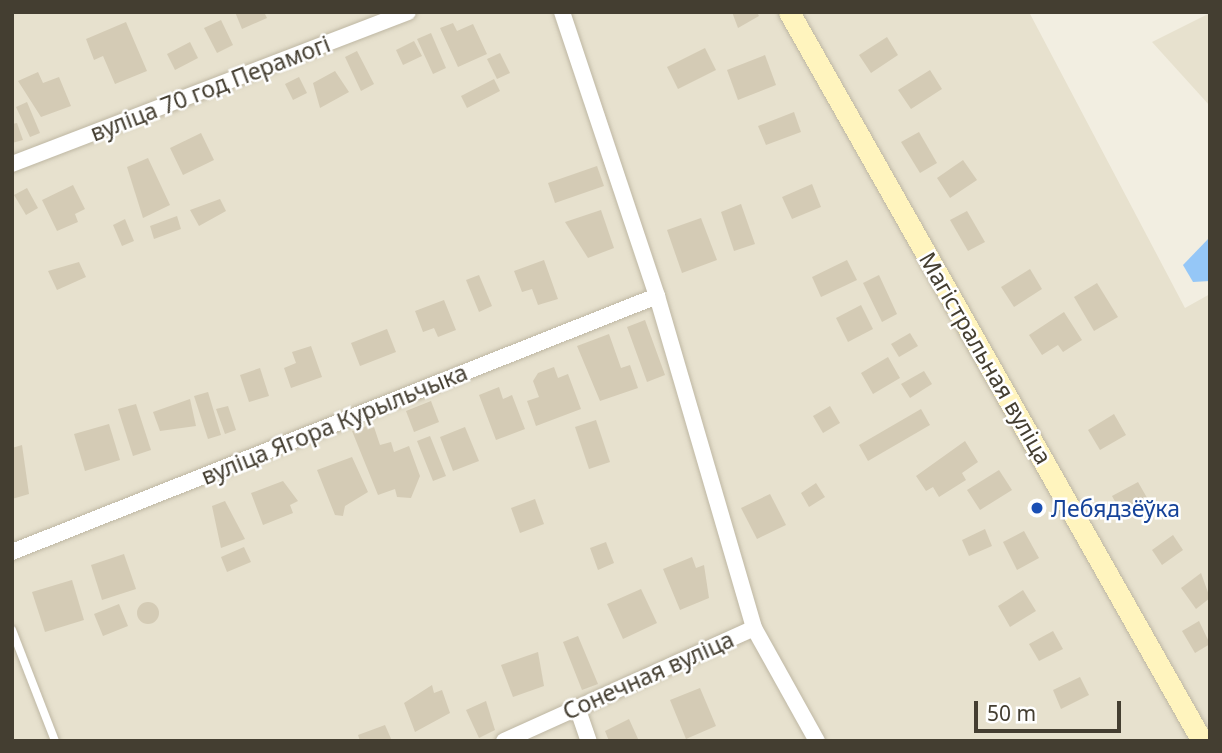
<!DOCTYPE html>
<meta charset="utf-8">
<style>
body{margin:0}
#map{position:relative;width:1222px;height:753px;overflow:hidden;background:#f2eee1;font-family:"Noto Sans",sans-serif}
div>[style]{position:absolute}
.residential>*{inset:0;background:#e7e1ce}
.water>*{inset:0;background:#95c7f7}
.building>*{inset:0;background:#d4cbb5}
.round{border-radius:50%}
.roads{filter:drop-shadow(0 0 2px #beb7a3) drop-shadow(0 0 2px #beb7a3)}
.service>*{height:8px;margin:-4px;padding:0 4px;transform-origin:4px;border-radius:4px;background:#fff}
.minor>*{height:16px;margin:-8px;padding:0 8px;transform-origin:8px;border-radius:8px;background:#fff}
.secondary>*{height:21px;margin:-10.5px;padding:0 10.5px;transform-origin:10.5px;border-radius:10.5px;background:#fff4be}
.dots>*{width:19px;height:19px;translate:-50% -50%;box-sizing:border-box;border:4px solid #fff;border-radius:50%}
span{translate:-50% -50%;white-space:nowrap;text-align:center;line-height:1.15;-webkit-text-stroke:5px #fff;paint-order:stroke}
.street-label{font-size:23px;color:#443e31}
.transit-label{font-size:23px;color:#164399}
.left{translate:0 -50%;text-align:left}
.frame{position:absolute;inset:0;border:14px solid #443e31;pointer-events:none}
.scale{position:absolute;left:974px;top:701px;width:147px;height:32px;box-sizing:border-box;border:4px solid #443e31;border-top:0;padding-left:9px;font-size:21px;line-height:24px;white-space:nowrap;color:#443e31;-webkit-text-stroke:5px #fff;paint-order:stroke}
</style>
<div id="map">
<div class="residential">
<i style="clip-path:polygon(12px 12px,1029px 12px,1185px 308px,1210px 294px,1210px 741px,12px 741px)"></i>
<i style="clip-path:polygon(1210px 13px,1210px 106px,1152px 42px)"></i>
</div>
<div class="water">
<i style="clip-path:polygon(1210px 237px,1210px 281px,1193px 282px,1183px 265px)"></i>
</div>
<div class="building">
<i style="clip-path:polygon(235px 12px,264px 12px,267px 18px,242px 29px)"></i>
<i style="clip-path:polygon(732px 12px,757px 12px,759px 16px,738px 28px)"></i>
<i style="clip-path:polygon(221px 20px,233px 45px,217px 53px,204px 28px)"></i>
<i style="clip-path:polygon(126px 22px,147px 71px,115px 84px,103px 56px,94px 60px,86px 39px)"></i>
<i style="clip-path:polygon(453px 23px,457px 31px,473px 24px,487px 54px,458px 67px,440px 28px)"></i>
<i style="clip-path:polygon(431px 33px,446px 68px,433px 74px,417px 39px)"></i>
<i style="clip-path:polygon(887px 37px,898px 55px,871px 73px,859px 55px)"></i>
<i style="clip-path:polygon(414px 41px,422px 56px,403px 65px,396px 50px)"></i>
<i style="clip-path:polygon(190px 42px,198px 58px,175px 70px,167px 54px)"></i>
<i style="clip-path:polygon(705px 48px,716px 70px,678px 89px,667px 67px)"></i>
<i style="clip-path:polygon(357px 51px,374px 84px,361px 91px,345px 57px)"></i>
<i style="clip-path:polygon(500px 53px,510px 73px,497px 79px,487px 59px)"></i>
<i style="clip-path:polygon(765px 55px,776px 85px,738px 100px,727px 70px)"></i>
<i style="clip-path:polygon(930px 70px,942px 89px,911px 109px,898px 90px)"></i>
<i style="clip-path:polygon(335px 71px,349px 92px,320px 108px,313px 83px)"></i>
<i style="clip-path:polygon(38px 72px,43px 83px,59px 77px,71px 106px,41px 117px,18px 81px)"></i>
<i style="clip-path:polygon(299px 77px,307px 93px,293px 100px,285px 84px)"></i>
<i style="clip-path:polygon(494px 79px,500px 91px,467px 108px,461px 96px)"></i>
<i style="clip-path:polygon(27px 102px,40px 133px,30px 137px,16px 107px)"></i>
<i style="clip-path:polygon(794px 112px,801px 132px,766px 145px,758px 126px)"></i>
<i style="clip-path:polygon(17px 123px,23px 140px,12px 143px,12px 124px)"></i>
<i style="clip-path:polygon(919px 132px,937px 163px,920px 173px,901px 142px)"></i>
<i style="clip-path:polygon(201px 133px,214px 160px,183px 175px,170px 148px)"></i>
<i style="clip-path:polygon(148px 158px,170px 205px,143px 218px,127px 167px)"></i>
<i style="clip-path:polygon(963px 160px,977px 180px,950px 198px,937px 178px)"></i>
<i style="clip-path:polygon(597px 166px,604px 186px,555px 203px,548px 183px)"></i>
<i style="clip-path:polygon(812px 184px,821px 207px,792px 219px,782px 197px)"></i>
<i style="clip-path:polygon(73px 185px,85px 209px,75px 214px,78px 222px,57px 231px,42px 200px)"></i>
<i style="clip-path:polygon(27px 188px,38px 208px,26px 215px,14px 195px)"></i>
<i style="clip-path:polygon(220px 199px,226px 211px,199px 226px,190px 210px)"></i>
<i style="clip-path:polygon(741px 204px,755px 244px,734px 251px,721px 212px)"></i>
<i style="clip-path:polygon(601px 210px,614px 248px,588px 258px,565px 222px)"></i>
<i style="clip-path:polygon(967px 211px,985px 242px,968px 251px,950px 220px)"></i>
<i style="clip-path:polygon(177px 216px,181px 229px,154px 239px,150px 226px)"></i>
<i style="clip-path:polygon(701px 218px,717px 260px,682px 273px,667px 230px)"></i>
<i style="clip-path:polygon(125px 219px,134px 241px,122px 246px,113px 225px)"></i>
<i style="clip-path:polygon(544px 260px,558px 299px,538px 305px,532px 289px,522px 292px,514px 271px)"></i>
<i style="clip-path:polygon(847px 260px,857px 280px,821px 297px,812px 277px)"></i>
<i style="clip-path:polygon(79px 262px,86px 277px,57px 290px,48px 271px)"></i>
<i style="clip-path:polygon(1030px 269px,1042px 289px,1014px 307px,1001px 287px)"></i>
<i style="clip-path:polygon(479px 275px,492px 306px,479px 312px,466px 280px)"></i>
<i style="clip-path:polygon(879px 275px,897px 314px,882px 322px,863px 283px)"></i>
<i style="clip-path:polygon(1097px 283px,1118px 317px,1094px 331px,1074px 297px)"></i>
<i style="clip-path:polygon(444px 300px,456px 330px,438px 337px,434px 328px,423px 332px,415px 311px)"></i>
<i style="clip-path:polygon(861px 305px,873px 329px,848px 342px,836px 318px)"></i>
<i style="clip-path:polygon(1064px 312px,1082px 340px,1063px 352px,1058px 345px,1042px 355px,1029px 335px)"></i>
<i style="clip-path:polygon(645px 320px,665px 375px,647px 382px,627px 327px)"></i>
<i style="clip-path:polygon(387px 329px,396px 352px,360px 366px,351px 343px)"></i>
<i style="clip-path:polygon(910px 333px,918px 346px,899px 357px,891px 344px)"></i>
<i style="clip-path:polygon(609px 334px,621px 368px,630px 365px,638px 388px,600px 401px,577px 346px)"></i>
<i style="clip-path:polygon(311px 346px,322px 377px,291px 388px,284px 368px,296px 363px,292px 352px)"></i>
<i style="clip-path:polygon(888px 357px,900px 378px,873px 394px,861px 373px)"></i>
<i style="clip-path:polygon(554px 367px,558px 378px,568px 374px,581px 409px,536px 426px,527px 401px,539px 397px,533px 381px,538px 373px)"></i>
<i style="clip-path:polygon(260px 368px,269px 396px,249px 402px,240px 375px)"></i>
<i style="clip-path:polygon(924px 371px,932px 384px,910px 398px,901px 384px)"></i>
<i style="clip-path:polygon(499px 387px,503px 399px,512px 395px,525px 429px,496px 440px,479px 395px)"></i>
<i style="clip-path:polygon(208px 392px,221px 435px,208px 439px,194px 396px)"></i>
<i style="clip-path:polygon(190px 399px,196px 426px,160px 431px,153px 412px)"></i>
<i style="clip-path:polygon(431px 401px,439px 422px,414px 432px,406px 411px)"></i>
<i style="clip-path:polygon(136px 404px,151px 450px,133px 456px,118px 409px)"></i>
<i style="clip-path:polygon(228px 406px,236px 430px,225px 434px,216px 409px)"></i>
<i style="clip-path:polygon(830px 406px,840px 423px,823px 433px,813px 416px)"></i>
<i style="clip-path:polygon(921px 409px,930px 425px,868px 461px,859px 445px)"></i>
<i style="clip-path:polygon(1114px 414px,1126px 435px,1100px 450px,1088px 430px)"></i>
<i style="clip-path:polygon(596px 420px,610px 462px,589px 469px,575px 427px)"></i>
<i style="clip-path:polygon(109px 424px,120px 460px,85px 471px,74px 434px)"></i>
<i style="clip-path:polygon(373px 424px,380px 445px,391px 442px,394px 452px,409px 446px,420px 476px,411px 498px,397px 497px,395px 489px,378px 495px,352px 431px)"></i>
<i style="clip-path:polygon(465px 427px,479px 461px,453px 471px,440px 437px)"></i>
<i style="clip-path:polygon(430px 436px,446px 476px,433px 481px,417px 441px)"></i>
<i style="clip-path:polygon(965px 441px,978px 462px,962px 473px,966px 480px,939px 497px,933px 487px,926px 491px,916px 476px)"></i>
<i style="clip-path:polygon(22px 445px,29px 494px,12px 499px,12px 448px)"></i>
<i style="clip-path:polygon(352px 457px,368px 492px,345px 506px,343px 516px,335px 515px,317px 470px)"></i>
<i style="clip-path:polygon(999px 470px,1012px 490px,980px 510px,967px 490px)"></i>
<i style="clip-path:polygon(283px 481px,298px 501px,290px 505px,293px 513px,263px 525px,251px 493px)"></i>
<i style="clip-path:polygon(1138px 482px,1150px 503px,1124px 518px,1112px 496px)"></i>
<i style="clip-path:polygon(816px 483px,825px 497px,809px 507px,801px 493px)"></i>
<i style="clip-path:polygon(770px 494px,786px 525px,757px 539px,741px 508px)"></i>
<i style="clip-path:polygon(535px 499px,544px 524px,520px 533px,511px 508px)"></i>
<i style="clip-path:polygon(225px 501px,245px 539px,221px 548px,212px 506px)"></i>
<i style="clip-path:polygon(985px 529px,992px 546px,969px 556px,962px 540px)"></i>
<i style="clip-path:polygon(1024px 531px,1039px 558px,1017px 570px,1003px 542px)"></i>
<i style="clip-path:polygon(1173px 535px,1183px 550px,1162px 565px,1152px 550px)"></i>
<i style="clip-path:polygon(606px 542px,614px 563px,598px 570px,590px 548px)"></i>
<i style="clip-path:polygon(244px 547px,251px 562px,227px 572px,221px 557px)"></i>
<i style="clip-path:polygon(124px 554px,136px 589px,102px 600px,91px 565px)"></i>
<i style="clip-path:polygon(692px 557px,696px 568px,704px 565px,709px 598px,680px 610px,663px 569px)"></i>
<i style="clip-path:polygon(1201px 573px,1210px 598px,1196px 609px,1181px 588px)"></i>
<i style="clip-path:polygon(72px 580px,84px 620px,45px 632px,32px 592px)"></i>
<i style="clip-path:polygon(641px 589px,657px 623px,623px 639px,607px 604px)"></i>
<i style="clip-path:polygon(1023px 590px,1036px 611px,1010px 627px,998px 606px)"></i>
<i class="round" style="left:137px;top:602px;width:22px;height:22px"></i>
<i style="clip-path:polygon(119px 604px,128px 626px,103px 636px,94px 614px)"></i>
<i style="clip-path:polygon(1199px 621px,1210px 644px,1195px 653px,1182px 631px)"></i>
<i style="clip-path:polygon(1053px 631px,1063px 649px,1039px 661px,1029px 644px)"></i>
<i style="clip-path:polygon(578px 636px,598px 684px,582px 690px,563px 642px)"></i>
<i style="clip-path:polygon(538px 652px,544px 686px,513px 697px,501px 665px)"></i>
<i style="clip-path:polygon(1080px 677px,1089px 695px,1061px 709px,1053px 690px)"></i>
<i style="clip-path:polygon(432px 685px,434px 693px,442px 690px,450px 713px,415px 732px,404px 703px)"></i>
<i style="clip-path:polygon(700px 688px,716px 726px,686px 739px,670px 700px)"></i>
<i style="clip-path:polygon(486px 701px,495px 730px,479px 738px,466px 710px)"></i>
<i style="clip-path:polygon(629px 719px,639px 741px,609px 741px,605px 731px)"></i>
<i style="clip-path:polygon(385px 725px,392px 741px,360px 741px,358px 735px)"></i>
</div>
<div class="roads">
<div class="service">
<i style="left:12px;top:630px;width:119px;rotate:68.8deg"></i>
</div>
<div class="minor">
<i style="left:562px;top:12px;width:299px;rotate:71.5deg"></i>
<i style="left:657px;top:296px;width:346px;rotate:73.7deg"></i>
<i style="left:754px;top:628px;width:129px;rotate:60.9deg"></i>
<i style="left:12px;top:164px;width:424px;rotate:-21deg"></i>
<i style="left:12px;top:552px;width:694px;rotate:-21.65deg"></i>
<i style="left:577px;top:707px;width:36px;rotate:71deg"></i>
<i style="left:504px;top:741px;width:274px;rotate:-24.3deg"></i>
</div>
<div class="secondary">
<i style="left:789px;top:12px;width:838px;rotate:60.47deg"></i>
</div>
</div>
<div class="dots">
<i style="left:1037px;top:508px;background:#1a4fb4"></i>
</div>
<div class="street-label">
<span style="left:210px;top:88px;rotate:-21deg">вуліца 70 год Перамогі</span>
<span style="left:986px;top:358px;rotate:60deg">Магістральная вуліца</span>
<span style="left:334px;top:424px;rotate:-22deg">вуліца Ягора Курыльчыка</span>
<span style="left:648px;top:675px;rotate:-24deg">Сонечная вуліца</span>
</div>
<div class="transit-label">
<span class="left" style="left:1051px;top:508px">Лебядзёўка</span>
</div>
<div class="frame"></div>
<div class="scale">50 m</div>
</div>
